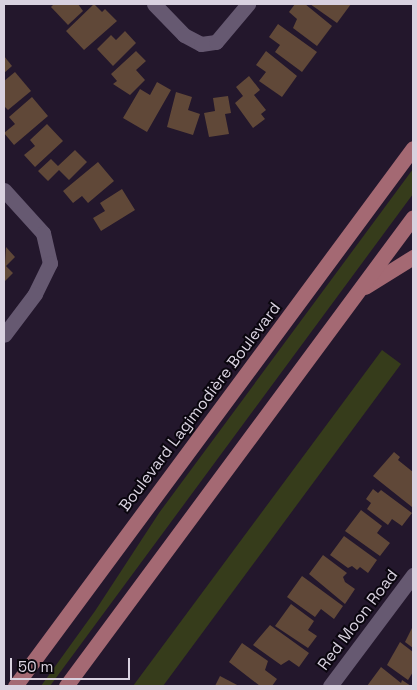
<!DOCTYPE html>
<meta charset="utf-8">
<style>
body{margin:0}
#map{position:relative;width:417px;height:690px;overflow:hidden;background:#23172c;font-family:"Space Grotesk",sans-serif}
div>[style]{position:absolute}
.green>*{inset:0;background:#363c1b}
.building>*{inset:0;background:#604838}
.minor>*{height:15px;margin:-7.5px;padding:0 7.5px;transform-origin:7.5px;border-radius:7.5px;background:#665971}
.major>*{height:15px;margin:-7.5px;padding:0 7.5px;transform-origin:7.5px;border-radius:7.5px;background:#a46973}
span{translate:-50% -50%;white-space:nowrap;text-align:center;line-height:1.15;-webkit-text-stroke:4px #0a060e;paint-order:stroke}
.street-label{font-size:16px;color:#d9d2e0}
.frame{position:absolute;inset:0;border:5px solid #d9d2e0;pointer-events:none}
.scale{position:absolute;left:10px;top:658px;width:120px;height:22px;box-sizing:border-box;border:2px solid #d9d2e0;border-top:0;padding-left:6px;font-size:15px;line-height:18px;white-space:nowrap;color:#d9d2e0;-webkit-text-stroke:4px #0a060e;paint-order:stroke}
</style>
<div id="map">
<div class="green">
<i style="clip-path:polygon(413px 169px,413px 194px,50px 686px,41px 686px,95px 611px,159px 513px)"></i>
<i style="clip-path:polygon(382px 350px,401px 364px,163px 686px,133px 686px)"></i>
</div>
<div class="building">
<i style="clip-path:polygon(54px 4px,78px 4px,83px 11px,68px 25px,51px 7px)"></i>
<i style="clip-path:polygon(94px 4px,102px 12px,105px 9px,117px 21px,84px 50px,66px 31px)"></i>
<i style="clip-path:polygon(295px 4px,305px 4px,332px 26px,317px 46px,293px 28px,297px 19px,289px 12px)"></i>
<i style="clip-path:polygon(310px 4px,351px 4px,337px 23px)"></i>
<i style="clip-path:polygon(278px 24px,317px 52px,302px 72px,275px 52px,280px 45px,269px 37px)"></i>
<i style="clip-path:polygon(125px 31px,136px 43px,113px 66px,97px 49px,111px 35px,116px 40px)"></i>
<i style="clip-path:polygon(136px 51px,146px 61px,136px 70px,145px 80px,130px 95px,113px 84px,117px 81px,111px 74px)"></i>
<i style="clip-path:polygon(266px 51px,297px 76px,282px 97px,259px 81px,266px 72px,256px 65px)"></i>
<i style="clip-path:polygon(4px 56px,12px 66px,4px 73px)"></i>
<i style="clip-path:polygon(15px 72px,31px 91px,8px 110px,4px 106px,4px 81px)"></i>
<i style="clip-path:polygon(249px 76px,260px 90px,254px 95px,266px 110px,261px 114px,265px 119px,253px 128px,235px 103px,243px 96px,236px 87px)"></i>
<i style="clip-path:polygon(157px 82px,171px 90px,147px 132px,123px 118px,140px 89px,150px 95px)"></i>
<i style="clip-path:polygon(176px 92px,192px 97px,188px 110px,200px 114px,193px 135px,167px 127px)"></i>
<i style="clip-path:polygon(228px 96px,231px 113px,225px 114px,229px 134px,209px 137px,204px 113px,215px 111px,213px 98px)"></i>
<i style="clip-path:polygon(32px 97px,48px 116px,14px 145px,4px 133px,15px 124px,9px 117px)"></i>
<i style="clip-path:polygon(47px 124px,63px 141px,35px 167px,24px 155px,35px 146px,30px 140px)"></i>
<i style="clip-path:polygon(75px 150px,87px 162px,69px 180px,59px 170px,48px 181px,38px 171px,51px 159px,58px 166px)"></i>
<i style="clip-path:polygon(98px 162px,114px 181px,88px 203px,82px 196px,73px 203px,63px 191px)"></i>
<i style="clip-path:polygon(122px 189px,135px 210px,101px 231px,93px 218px,105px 211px,100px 203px)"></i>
<i style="clip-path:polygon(6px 247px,15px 257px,6px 266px,13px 273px,4px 282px)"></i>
<i style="clip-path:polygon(394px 452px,400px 457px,398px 460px,413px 472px,412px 507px,373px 476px)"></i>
<i style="clip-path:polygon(373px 489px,378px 493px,381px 490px,412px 513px,402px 526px,392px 519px,388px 525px,367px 509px,371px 503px,366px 499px)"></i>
<i style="clip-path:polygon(361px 510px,382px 526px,377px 533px,390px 543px,380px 556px,345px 531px)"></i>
<i style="clip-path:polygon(344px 536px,377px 560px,368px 573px,360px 567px,357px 570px,352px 566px,348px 568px,330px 555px)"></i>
<i style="clip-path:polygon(323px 555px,347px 573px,343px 577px,345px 582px,355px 589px,345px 604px,309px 574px)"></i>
<i style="clip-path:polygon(302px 576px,343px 606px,334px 619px,321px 609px,315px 617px,287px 597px)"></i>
<i style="clip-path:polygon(291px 604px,314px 621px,308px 630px,317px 636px,308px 648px,275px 626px)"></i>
<i style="clip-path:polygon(270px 625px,309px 653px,299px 667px,289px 660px,281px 665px,253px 645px)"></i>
<i style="clip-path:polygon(413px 626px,413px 648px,405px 642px)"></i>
<i style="clip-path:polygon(400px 642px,413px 652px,413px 672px,408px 680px,387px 665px)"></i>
<i style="clip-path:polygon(242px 643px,268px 661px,265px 670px,277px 679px,272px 686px,260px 686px,229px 662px)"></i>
<i style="clip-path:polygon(381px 667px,401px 683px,402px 680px,411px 686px,367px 686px)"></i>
<i style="clip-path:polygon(220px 676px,239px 686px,215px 686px)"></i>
</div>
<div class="minor">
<i style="left:154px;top:4px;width:43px;rotate:45.9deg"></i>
<i style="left:184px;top:35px;width:19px;rotate:28deg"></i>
<i style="left:201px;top:44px;width:15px;rotate:-8deg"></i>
<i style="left:216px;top:42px;width:50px;rotate:-49.9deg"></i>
<i style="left:4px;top:190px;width:58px;rotate:47.8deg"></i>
<i style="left:43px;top:233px;width:31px;rotate:77deg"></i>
<i style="left:50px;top:263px;width:34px;rotate:116deg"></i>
<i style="left:35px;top:294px;width:51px;rotate:127.1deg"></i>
<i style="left:330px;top:686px;width:139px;rotate:-53.2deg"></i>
</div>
<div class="major">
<i style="left:365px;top:287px;width:57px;rotate:-32deg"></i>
<i style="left:15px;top:686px;width:669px;rotate:-53.51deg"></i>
<i style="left:66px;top:686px;width:583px;rotate:-53.5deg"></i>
</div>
<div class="street-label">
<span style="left:200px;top:407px;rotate:-53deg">Boulevard Lagimodière Boulevard</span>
<span style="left:358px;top:620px;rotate:-53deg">Red Moon Road</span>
</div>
<div class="frame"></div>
<div class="scale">50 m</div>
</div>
